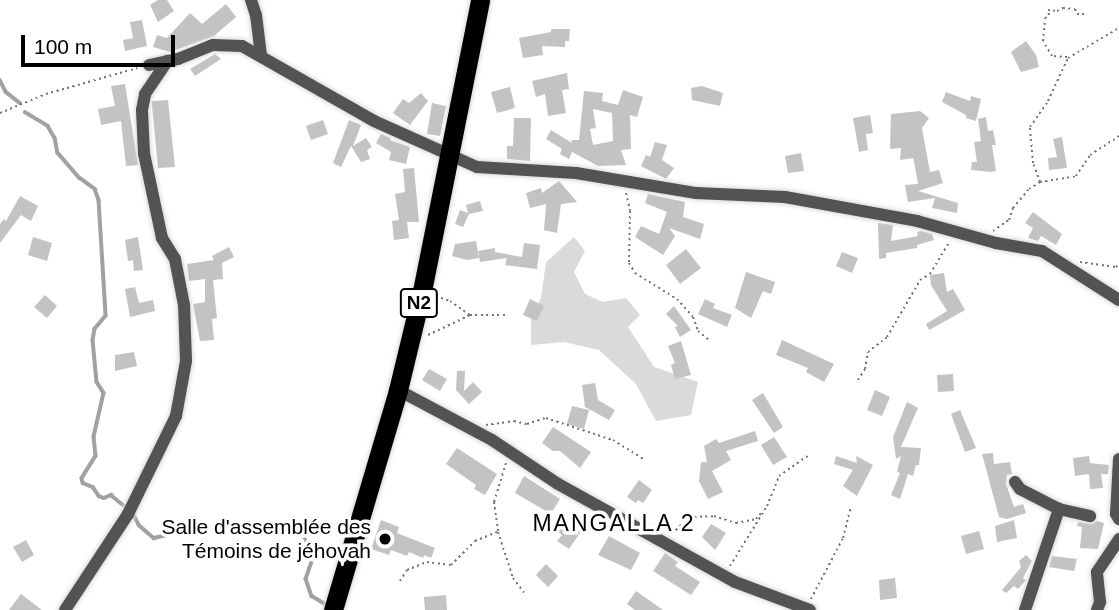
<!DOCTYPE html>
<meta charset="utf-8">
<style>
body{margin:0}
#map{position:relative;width:1119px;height:610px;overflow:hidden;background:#fff;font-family:Arial,sans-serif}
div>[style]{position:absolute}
.green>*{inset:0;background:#dadada}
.stream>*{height:3.5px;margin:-1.75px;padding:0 1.75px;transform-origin:1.75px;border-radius:1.75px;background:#a1a1a1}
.building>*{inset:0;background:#c3c3c3}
.path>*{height:2px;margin-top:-1px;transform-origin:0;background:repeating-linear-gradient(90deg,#757575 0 2px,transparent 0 5.5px)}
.roads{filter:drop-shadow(0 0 2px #dbdbdb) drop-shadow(0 0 2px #dbdbdb)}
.minor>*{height:12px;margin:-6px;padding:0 6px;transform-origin:6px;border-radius:6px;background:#535353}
.trunk>*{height:19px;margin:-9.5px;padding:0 9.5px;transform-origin:9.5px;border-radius:9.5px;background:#000}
.dots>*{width:19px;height:19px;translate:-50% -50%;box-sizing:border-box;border:4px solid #fff;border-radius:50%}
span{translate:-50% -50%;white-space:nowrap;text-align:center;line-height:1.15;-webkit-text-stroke:7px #fff;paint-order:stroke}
.shield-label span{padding:2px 5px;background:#fff;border:2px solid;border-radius:5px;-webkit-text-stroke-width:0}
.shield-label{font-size:19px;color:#000;font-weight:700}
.poi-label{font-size:21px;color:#000}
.right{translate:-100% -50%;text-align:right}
.neighbourhood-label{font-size:23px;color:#000;letter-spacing:2px}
.scale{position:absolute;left:21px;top:35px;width:154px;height:32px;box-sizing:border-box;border:4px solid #000;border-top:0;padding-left:9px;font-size:21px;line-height:24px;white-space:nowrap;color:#000;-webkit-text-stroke:5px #fff;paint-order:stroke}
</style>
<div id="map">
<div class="green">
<i style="clip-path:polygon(574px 237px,585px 251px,574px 272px,585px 294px,603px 302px,626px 298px,640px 315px,628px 327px,654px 367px,698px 382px,691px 415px,656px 421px,636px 384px,599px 350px,564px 342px,531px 345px,531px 318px,541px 298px,546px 262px)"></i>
</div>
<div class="stream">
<i style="left:0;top:80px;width:13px;rotate:63deg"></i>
<i style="left:6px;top:92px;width:18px;rotate:38deg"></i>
<i style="left:25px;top:112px;width:27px;rotate:31deg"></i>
<i style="left:48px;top:126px;width:14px;rotate:60deg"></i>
<i style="left:55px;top:138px;width:15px;rotate:79deg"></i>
<i style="left:58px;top:153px;width:33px;rotate:49deg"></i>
<i style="left:80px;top:178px;width:19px;rotate:36deg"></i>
<i style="left:95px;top:189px;width:12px;rotate:70deg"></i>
<i style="left:99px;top:200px;width:116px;rotate:86.5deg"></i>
<i style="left:106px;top:316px;width:17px;rotate:130deg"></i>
<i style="left:95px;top:329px;width:11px;rotate:100deg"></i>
<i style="left:93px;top:340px;width:42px;rotate:84.6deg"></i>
<i style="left:97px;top:382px;width:13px;rotate:58deg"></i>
<i style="left:104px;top:393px;width:45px;rotate:102.8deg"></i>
<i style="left:94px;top:437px;width:19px;rotate:84deg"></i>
<i style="left:96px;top:456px;width:26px;rotate:122deg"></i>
<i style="left:82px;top:478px;width:5px;rotate:79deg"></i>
<i style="left:83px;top:483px;width:11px;rotate:22deg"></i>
<i style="left:93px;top:487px;width:11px;rotate:56deg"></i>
<i style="left:99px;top:496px;width:5px;rotate:22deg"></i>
<i style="left:104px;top:498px;width:8px;rotate:-23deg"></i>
<i style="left:111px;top:495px;width:21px;rotate:39deg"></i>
<i style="left:133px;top:513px;width:13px;rotate:63deg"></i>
<i style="left:139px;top:525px;width:20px;rotate:41deg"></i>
<i style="left:154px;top:538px;width:27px;rotate:-13deg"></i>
<i style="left:305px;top:539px;width:22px;rotate:68deg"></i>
<i style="left:313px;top:559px;width:21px;rotate:109deg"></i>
<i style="left:306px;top:579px;width:18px;rotate:71deg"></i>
<i style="left:312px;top:596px;width:17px;rotate:31deg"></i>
</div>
<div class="building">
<i style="clip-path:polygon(158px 0,167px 0,174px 11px,158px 22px,150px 5px)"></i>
<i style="clip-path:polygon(226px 4px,236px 17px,214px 36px,170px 52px,153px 47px,157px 35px,167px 38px,190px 13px,202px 24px)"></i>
<i style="clip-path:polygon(142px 20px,147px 46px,125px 51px,123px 40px,133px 38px,130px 22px)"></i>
<i style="clip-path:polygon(551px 29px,570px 29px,569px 41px,565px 41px,565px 47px,542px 46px,543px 55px,523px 58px,519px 38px,551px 32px)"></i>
<i style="clip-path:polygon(1026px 41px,1036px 55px,1039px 67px,1021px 72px,1011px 52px)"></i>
<i style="clip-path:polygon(215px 54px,221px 59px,195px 76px,190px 69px)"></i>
<i style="clip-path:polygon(567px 73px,569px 89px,562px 90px,566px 113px,548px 116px,545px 94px,536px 97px,532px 81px)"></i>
<i style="clip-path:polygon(125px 84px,138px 165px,126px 166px,121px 121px,101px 125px,98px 109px,115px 106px,111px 86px)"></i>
<i style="clip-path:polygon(702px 86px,723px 93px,720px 106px,692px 100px,691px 88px)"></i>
<i style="clip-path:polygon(510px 87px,515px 108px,497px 113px,491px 92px)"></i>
<i style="clip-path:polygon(evenodd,623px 90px,643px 97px,637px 117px,630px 115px,631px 149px,621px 150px,626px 165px,598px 166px,572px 152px,569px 159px,560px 154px,562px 149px,546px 139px,551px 130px,572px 143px,571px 140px,579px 140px,584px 91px,603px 93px,602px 101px,618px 105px,623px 90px,593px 109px,612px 113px,613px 141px,593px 145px,590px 129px,596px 128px,593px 109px)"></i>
<i style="clip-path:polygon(946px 92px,970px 101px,971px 96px,981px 99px,976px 121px,966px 118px,966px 115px,942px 102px)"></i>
<i style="clip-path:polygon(421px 93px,428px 101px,410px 125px,393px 113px,403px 99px,409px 103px)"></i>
<i style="clip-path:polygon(168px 100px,175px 167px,158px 168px,152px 106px,152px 101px)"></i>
<i style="clip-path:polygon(432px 103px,446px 106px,440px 136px,427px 134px)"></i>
<i style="clip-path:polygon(920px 111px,929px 118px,922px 128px,930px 172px,939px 170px,943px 183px,918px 191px,958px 203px,957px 213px,932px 208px,935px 198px,908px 202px,905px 185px,918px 184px,915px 167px,913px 158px,900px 160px,901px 148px,890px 149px,891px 114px)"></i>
<i style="clip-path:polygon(870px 115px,873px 133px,866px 134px,868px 150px,859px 152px,853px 118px)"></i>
<i style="clip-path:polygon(986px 117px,988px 131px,993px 130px,996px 145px,992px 145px,996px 171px,991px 172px,971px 170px,972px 162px,977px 162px,974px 142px,981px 141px,978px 119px)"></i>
<i style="clip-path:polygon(514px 118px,531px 118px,530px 161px,507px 159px,507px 146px,513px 146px)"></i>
<i style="clip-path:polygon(323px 120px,328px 134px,311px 140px,306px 126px)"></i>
<i style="clip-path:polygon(349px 120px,361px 125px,353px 146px,366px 138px,372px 147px,367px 150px,370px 159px,361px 162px,351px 146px,341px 167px,333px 163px)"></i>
<i style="clip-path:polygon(381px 134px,391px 138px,390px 140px,410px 147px,406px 164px,389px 160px,391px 152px,376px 143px)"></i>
<i style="clip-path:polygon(1062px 137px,1067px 168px,1049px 170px,1048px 158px,1057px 157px,1053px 139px)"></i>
<i style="clip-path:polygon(655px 142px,667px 145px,662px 160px,674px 168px,666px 179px,641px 166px,646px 155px,650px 157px)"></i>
<i style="clip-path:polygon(801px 153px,804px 171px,788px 173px,785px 156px)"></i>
<i style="clip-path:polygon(414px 168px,419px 222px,407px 222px,409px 238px,394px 240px,392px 221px,399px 220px,395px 194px,405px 192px,403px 169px)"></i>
<i style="clip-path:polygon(559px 181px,577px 202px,561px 204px,557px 233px,544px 230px,546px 204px,530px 208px,526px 193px,541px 188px,542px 193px)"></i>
<i style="clip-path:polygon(648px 194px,685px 202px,683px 217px,704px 224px,700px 239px,669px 228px,675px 236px,663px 255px,635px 237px,641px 226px,659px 234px,667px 212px,645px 203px)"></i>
<i style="clip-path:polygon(20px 196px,38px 206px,31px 221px,21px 215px,0 243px,0 224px,4px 219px,6px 221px)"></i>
<i style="clip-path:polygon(480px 201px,483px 211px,469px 214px,463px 227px,455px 224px,460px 210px,468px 213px,466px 205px)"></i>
<i style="clip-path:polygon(1033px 212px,1062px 234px,1056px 245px,1041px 236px,1038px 241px,1028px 238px,1033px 228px,1025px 223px)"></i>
<i style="clip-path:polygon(878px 223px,893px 225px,891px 241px,918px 236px,917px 232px,921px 231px,932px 234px,934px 240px,917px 245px,917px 248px,886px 253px,886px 258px,879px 259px)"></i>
<i style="clip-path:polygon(33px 237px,52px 243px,47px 261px,28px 255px)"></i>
<i style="clip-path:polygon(138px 237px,143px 270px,134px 271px,133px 260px,128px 261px,125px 240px)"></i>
<i style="clip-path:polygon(476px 241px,479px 258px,467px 260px,452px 256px,455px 244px)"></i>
<i style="clip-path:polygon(524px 243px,540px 245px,537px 269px,505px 265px,507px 258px,480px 262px,478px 251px,495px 248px,495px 252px,522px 257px)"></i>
<i style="clip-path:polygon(229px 247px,234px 257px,222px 263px,223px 279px,213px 280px,217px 318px,212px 319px,214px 340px,200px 341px,193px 304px,205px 302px,205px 279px,189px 281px,187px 264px,214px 260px,212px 256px)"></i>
<i style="clip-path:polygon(686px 249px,701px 268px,680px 284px,666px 265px)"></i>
<i style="clip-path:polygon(842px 252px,858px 258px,852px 273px,836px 266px)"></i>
<i style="clip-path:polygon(746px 272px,775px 282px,771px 294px,763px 291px,751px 318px,735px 308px)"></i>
<i style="clip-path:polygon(944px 273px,947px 292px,953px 289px,965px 310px,929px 330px,926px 324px,947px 311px,931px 285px,930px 275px)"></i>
<i style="clip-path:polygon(135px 287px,139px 303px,153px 300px,155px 311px,130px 317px,125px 289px)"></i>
<i style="clip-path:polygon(45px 295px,57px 306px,47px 318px,34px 307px)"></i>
<i style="clip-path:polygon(530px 299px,544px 306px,537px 321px,523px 315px)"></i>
<i style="clip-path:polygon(705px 299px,715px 304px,713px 308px,732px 315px,727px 327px,698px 314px)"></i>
<i style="clip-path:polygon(674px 306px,691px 330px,680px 337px,675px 327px,678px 326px,666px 314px)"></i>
<i style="clip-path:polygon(782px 340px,834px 364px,824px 382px,806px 372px,808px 368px,776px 355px)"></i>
<i style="clip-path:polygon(681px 341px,691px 375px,675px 379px,671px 365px,675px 363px,668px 346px)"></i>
<i style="clip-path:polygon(134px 352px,137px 366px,115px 371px,115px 355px)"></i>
<i style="clip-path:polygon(429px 369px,447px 379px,440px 391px,422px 380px)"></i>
<i style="clip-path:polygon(457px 371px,465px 371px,464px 391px,473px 382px,482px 392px,469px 404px,456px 390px)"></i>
<i style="clip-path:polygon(953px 374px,954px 391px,938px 392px,937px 375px)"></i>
<i style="clip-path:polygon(595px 383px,598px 400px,615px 410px,609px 420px,585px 407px,582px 385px)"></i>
<i style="clip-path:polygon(875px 390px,890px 397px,882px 416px,867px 410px)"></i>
<i style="clip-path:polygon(763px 393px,783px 427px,774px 433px,752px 400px)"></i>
<i style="clip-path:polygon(907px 402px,918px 408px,901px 447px,921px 448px,919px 465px,916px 465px,913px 476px,908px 474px,900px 499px,891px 495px,900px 473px,897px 472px,901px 456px,896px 459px,893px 437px)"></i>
<i style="clip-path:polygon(572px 406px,589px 410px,584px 429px,567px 424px)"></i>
<i style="clip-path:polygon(960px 410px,976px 448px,965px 452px,951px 414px)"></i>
<i style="clip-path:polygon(553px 427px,591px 452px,580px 468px,560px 451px,553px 451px,542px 443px)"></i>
<i style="clip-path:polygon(755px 431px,758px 441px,726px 451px,731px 460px,712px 471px,723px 492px,708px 499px,699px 481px,701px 462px,707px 462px,704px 446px,716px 439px,719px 443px)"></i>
<i style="clip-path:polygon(774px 437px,787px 457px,773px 465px,761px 445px)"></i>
<i style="clip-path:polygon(457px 448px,497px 474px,485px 495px,474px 489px,476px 485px,446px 464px)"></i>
<i style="clip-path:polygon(993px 453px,994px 464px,1010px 462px,1012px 474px,1007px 475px,1006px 484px,1014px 507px,1023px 504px,1026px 513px,1007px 519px,999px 517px,982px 454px)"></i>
<i style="clip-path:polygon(836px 456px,857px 463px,856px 456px,873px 465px,857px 496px,843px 486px,853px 470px,834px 464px)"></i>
<i style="clip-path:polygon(1089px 456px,1090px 463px,1109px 465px,1108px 474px,1101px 474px,1103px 488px,1090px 489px,1089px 474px,1075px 476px,1073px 458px)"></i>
<i style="clip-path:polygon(524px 476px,560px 499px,551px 514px,515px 493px)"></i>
<i style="clip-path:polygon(639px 480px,652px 490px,643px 503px,638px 500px,636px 503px,627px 497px)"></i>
<i style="clip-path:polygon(574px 516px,586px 524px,569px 549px,557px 541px,562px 535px,556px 530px,561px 522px,567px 527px)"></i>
<i style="clip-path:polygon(381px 520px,399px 527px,397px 533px,435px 548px,431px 558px,424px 555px,423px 558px,409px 552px,407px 556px,391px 550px,389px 555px,371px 549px)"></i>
<i style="clip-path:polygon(1014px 520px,1017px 538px,997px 542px,995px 526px)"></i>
<i style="clip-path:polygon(1097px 521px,1104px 523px,1098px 549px,1080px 548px,1082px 527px,1077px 526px,1078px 522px,1092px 524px)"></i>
<i style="clip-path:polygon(711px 524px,726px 533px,715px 550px,702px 537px)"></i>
<i style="clip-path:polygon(979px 531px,984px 549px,966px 554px,961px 536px)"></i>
<i style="clip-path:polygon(609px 536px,640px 553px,631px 570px,598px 555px)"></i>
<i style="clip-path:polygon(26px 540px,34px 555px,22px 562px,13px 547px)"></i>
<i style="clip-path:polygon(665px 553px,678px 562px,675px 566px,700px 582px,691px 595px,653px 571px)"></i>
<i style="clip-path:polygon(1026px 555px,1032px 561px,1023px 578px,1026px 580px,1018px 589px,1014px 586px,1006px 593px,1002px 590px,1021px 567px,1019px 561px)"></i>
<i style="clip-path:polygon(1052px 556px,1077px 559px,1074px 571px,1049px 567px)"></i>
<i style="clip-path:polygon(546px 564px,558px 576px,548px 587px,536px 575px)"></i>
<i style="clip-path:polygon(895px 578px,897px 598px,880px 600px,879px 580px)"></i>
<i style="clip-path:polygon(636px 591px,663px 610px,635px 610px,627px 604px)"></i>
<i style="clip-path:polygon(21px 594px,42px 610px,9px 610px)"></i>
<i style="clip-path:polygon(446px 595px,447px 610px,425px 610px,424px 597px)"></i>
</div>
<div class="path">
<i style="left:1067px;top:57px;width:15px;rotate:-176deg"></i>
<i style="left:1052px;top:56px;width:17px;rotate:-121deg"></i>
<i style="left:1043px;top:41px;width:23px;rotate:-85deg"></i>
<i style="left:1045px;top:18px;width:5px;rotate:-37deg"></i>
<i style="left:1049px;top:15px;width:5px;rotate:-101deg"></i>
<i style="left:1048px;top:10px;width:9px;rotate:6deg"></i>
<i style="left:1057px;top:11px;width:7px;rotate:-27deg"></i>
<i style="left:1063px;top:8px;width:12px;rotate:5deg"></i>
<i style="left:1075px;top:9px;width:5px;rotate:68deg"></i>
<i style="left:1077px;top:14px;width:11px"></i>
<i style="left:0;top:113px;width:50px;rotate:-22.4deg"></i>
<i style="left:46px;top:94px;width:95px;rotate:-15.9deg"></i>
<i style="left:1040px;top:182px;width:20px;rotate:-110deg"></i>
<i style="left:1033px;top:163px;width:36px;rotate:-95deg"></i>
<i style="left:1030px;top:127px;width:32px;rotate:-55deg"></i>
<i style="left:1048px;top:101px;width:47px;rotate:-65.1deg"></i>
<i style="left:1068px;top:58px;width:59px;rotate:-30.5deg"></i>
<i style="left:626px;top:193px;width:18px;rotate:77deg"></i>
<i style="left:630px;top:211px;width:52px;rotate:91.1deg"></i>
<i style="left:629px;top:263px;width:12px;rotate:59deg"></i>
<i style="left:635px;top:273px;width:49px;rotate:31.8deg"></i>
<i style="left:677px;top:299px;width:24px;rotate:48deg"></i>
<i style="left:693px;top:317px;width:15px;rotate:70deg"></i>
<i style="left:698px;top:331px;width:13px;rotate:39deg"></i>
<i style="left:993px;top:231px;width:19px;rotate:-35deg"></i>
<i style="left:1009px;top:220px;width:13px;rotate:-72deg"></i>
<i style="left:1013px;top:208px;width:25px;rotate:-50deg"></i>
<i style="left:1029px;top:189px;width:13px;rotate:-32deg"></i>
<i style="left:1040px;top:182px;width:36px;rotate:-9deg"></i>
<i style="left:1076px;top:176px;width:25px;rotate:-56deg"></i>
<i style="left:1090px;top:155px;width:35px;rotate:-33deg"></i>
<i style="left:1080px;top:262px;width:36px;rotate:8deg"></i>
<i style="left:1116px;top:267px;width:4px;rotate:-45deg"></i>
<i style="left:436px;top:296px;width:15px;rotate:20deg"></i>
<i style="left:450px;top:301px;width:24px;rotate:35deg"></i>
<i style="left:470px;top:315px;width:38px"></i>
<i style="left:428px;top:335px;width:47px;rotate:-25.5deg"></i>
<i style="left:858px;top:380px;width:13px;rotate:-58deg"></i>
<i style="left:865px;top:369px;width:17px;rotate:-80deg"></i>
<i style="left:868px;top:352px;width:24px;rotate:-38deg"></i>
<i style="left:887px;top:337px;width:66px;rotate:-59.9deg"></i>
<i style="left:920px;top:280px;width:12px;rotate:-31deg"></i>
<i style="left:930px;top:274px;width:37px;rotate:-59deg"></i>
<i style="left:486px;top:425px;width:28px;rotate:-8deg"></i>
<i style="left:514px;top:421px;width:13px;rotate:13deg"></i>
<i style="left:527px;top:424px;width:20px;rotate:-18deg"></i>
<i style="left:546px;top:418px;width:71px;rotate:18.2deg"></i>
<i style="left:613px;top:440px;width:36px;rotate:32deg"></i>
<i style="left:506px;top:463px;width:41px;rotate:107.1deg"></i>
<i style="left:494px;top:502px;width:30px;rotate:82deg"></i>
<i style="left:498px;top:532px;width:48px;rotate:71.9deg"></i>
<i style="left:513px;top:578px;width:20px;rotate:53deg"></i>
<i style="left:672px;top:534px;width:24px;rotate:-45deg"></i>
<i style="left:689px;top:517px;width:25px;rotate:-2deg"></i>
<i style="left:714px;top:516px;width:23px;rotate:18deg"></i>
<i style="left:736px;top:523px;width:20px;rotate:-11deg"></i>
<i style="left:756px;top:519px;width:11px;rotate:-49deg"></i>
<i style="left:730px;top:566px;width:70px;rotate:-58.3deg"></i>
<i style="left:767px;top:506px;width:32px;rotate:-68deg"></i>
<i style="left:779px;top:476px;width:35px;rotate:-35deg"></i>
<i style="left:400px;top:581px;width:13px;rotate:-58deg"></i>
<i style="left:407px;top:570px;width:22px;rotate:-22deg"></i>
<i style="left:427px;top:562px;width:24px;rotate:7deg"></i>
<i style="left:451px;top:565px;width:34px;rotate:-45deg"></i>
<i style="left:475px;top:541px;width:24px;rotate:-22deg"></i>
<i style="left:811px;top:599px;width:69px;rotate:-62.3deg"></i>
<i style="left:843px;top:538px;width:32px;rotate:-76deg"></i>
</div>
<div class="roads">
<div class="minor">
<i style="left:251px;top:0;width:16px;rotate:72deg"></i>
<i style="left:256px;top:15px;width:40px;rotate:82.9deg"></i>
<i style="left:149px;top:65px;width:30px;rotate:-12deg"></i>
<i style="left:178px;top:59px;width:38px;rotate:-22deg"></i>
<i style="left:213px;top:45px;width:29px;rotate:2deg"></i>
<i style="left:242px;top:46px;width:152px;rotate:29.6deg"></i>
<i style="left:374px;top:121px;width:113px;rotate:24.1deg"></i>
<i style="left:477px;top:167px;width:99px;rotate:3.5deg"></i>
<i style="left:576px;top:173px;width:122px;rotate:9.5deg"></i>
<i style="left:696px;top:193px;width:89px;rotate:2.6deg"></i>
<i style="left:785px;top:197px;width:134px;rotate:10.3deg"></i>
<i style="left:917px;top:221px;width:82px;rotate:15.6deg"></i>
<i style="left:996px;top:243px;width:47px;rotate:9.9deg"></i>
<i style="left:1042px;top:251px;width:91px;rotate:32.5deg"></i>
<i style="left:398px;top:390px;width:106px;rotate:28deg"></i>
<i style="left:492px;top:440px;width:79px;rotate:33.7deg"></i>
<i style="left:558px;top:484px;width:202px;rotate:29deg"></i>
<i style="left:735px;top:582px;width:80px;rotate:20.5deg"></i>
<i style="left:1119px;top:459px;width:55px;rotate:93.1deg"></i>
<i style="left:1116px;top:514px;width:6px;rotate:59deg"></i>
<i style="left:1015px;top:482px;width:9px;rotate:54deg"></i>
<i style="left:1020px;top:489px;width:44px;rotate:27.1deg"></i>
<i style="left:1059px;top:509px;width:32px;rotate:13deg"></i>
<i style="left:65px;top:610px;width:115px;rotate:-56.7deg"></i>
<i style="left:128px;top:514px;width:109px;rotate:-63.9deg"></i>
<i style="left:176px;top:416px;width:56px;rotate:-79.7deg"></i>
<i style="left:186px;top:361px;width:56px;rotate:-92deg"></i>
<i style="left:184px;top:305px;width:47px;rotate:-101.1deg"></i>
<i style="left:175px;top:259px;width:25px;rotate:-122deg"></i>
<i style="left:162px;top:238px;width:87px;rotate:-102deg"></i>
<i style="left:144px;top:153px;width:43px;rotate:-92.7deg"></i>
<i style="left:142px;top:110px;width:16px;rotate:-79deg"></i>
<i style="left:145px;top:94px;width:40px;rotate:-56deg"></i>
<i style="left:1025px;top:610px;width:107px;rotate:-71.4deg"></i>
<i style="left:1097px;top:610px;width:9px;rotate:-69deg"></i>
<i style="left:1100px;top:602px;width:30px;rotate:-96deg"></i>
<i style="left:1097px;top:572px;width:40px;rotate:-56deg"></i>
</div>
<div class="trunk">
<i style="left:333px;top:610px;width:229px;rotate:-73.5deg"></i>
<i style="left:398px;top:390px;width:102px;rotate:-76.4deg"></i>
<i style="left:422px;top:291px;width:297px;rotate:-78.7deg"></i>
</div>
</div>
<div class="dots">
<i style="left:385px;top:539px;background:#000"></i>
</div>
<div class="shield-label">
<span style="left:419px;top:303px">N2</span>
</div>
<div class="poi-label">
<span class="right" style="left:371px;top:539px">Salle d'assemblée des<br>Témoins de jéhovah</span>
</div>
<div class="neighbourhood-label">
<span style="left:614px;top:523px">MANGALLA 2</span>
</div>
<div class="scale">100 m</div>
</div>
